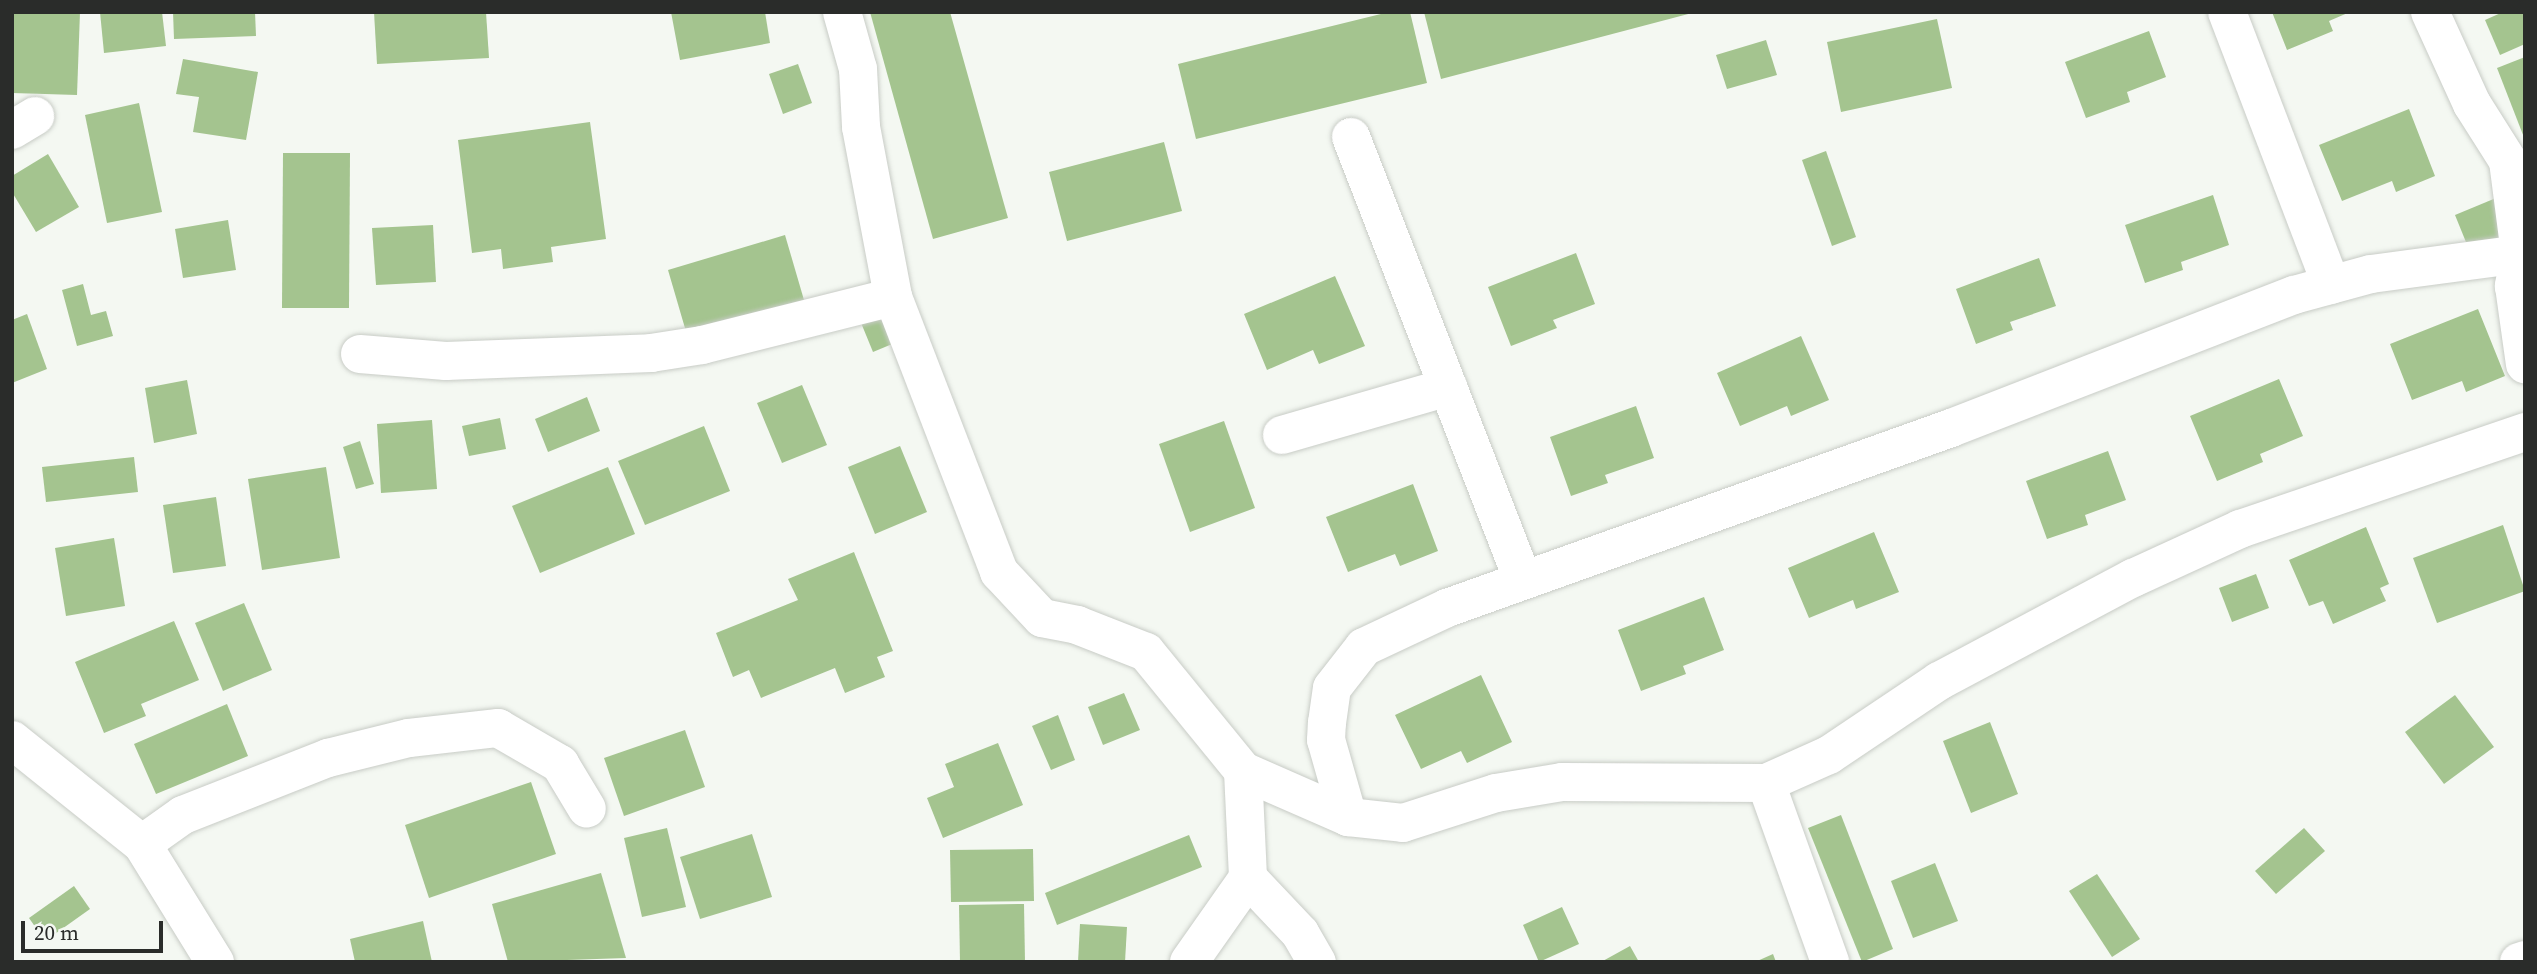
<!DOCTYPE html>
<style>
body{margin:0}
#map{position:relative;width:2537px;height:974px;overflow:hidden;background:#f4f8f2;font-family:"Source Serif 4",serif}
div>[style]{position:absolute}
.building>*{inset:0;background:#a4c48f}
.roads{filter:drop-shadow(0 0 2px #c8ccc6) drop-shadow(0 0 2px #c8ccc6)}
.minor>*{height:38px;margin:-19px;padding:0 19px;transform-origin:19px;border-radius:19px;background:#fff}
span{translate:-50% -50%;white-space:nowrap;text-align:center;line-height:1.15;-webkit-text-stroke:7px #f4f8f2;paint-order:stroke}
.frame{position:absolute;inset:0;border:14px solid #2a2c2a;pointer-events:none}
.scale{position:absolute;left:21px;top:921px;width:142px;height:32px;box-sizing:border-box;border:4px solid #2a2c2a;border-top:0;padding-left:9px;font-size:21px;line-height:24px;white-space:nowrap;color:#2a2c2a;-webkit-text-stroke:5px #f4f8f2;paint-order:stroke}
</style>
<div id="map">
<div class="building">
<i style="clip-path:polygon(12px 12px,80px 12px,77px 95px,12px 93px)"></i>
<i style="clip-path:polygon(100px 12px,162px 12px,166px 46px,104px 53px)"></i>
<i style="clip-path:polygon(173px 12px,255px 12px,256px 36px,174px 39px)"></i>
<i style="clip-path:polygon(374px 12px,486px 12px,489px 58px,377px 64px)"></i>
<i style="clip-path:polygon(671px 12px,765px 12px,770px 43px,680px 60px)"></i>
<i style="clip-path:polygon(870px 12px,950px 12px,1008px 218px,933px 239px)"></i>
<i style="clip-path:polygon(1389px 12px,1410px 12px,1427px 83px,1196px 139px,1178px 64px)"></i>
<i style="clip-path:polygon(1424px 12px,1692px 12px,1692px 13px,1441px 79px)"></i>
<i style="clip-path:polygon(2272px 12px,2350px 12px,2329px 21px,2333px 31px,2287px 50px)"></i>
<i style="clip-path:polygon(2503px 12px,2525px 12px,2525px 44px,2500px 55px,2485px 20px)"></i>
<i style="clip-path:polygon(1937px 19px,1952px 88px,1841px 112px,1827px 42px)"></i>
<i style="clip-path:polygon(2149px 31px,2166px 77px,2127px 92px,2130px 102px,2086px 118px,2065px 62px)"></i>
<i style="clip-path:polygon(1766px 40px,1777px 75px,1727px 89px,1716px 55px)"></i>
<i style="clip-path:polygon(2525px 57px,2525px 140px,2497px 68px)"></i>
<i style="clip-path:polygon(183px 59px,258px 72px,246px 140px,193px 132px,199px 97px,176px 94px)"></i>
<i style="clip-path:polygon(798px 64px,812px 103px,783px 114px,769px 74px)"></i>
<i style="clip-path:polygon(139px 103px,162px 212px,107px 223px,85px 115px)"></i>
<i style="clip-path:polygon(2409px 109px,2435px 176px,2396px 192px,2392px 181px,2342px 201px,2319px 145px)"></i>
<i style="clip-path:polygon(590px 122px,606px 239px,551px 247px,553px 262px,503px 269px,501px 249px,472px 253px,458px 140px)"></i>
<i style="clip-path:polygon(1164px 142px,1182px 211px,1067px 241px,1049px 172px)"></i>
<i style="clip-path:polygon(1826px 151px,1856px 237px,1832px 246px,1802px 160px)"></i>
<i style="clip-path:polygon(283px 153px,350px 153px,349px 308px,282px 308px)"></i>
<i style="clip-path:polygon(48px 154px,79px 207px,36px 232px,12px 192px,12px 176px)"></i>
<i style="clip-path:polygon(2213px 195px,2229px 245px,2181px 262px,2183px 270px,2145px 283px,2125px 225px)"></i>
<i style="clip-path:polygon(2496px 198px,2512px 236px,2470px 252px,2455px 215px)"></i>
<i style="clip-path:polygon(228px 220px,236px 270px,183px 278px,175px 229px)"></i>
<i style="clip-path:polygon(433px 225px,436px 282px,376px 285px,372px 228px)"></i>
<i style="clip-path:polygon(785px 235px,804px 300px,687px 335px,668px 270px)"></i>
<i style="clip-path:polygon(1576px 253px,1595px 304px,1553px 320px,1557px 328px,1511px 346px,1488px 287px)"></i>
<i style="clip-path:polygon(2039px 258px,2056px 306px,2010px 322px,2013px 330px,1976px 344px,1956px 289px)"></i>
<i style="clip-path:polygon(1335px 276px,1365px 346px,1319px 364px,1313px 350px,1267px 370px,1244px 314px)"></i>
<i style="clip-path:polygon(83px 284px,91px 315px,106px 311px,113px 336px,77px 346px,62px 290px)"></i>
<i style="clip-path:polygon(881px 303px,897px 342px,873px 352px,857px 313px)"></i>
<i style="clip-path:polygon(2478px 309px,2505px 376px,2466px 392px,2462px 381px,2412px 400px,2390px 344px)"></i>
<i style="clip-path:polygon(27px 314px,47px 369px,12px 383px,12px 320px)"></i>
<i style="clip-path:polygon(1801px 336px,1829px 400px,1791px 416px,1787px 406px,1740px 426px,1717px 373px)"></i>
<i style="clip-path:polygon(2279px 379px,2303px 436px,2260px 454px,2263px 462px,2217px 481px,2190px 416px)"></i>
<i style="clip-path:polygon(187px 380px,197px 434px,154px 443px,145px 388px)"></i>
<i style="clip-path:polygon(802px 385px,827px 445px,782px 463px,757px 403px)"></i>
<i style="clip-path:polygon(587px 397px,600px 431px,548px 452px,535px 419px)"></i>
<i style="clip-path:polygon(1636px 406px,1654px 458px,1605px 475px,1608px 483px,1571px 496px,1550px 437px)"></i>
<i style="clip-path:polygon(500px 418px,506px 449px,469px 456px,462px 426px)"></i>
<i style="clip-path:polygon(432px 420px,437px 489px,381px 493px,377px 424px)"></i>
<i style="clip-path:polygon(1224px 421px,1255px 508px,1190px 532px,1159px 444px)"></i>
<i style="clip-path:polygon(704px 426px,730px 491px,645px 525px,618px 461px)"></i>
<i style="clip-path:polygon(360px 441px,374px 484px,356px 489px,343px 447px)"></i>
<i style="clip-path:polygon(900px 446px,927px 512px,875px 534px,848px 467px)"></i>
<i style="clip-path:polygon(2108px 451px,2126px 500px,2085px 515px,2088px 525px,2047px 539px,2026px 481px)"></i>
<i style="clip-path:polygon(134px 457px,138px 492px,46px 502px,42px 467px)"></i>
<i style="clip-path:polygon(326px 467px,340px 558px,262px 570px,248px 479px)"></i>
<i style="clip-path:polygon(608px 467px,635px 534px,540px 573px,512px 506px)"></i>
<i style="clip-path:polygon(1413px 484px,1438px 551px,1400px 566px,1395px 554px,1348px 572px,1326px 517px)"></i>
<i style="clip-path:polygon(216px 497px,226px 566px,173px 573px,163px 505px)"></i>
<i style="clip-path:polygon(2503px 525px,2525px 591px,2437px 623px,2413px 558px)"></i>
<i style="clip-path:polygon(2366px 527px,2389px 584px,2380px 588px,2386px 601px,2333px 624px,2323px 601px,2309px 606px,2289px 560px)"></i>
<i style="clip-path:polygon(1874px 532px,1899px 592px,1856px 609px,1853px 600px,1809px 618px,1788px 568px)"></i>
<i style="clip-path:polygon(114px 538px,125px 606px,66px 616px,55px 548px)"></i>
<i style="clip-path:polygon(854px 552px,893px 651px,877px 657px,885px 677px,845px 693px,835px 668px,761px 698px,749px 670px,733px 677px,716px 633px,798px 600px,788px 579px)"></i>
<i style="clip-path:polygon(2256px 574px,2269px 608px,2232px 622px,2219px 588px)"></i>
<i style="clip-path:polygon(1704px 597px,1724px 650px,1683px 666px,1686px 674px,1641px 691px,1618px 630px)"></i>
<i style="clip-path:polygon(244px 603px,272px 670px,223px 691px,195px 623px)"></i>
<i style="clip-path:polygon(174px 621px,199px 680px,141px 704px,146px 716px,104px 733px,75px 662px)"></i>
<i style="clip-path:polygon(1481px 675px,1512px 742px,1467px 763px,1461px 751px,1421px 769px,1395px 715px)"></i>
<i style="clip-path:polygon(1124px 693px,1140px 730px,1103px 745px,1088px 707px)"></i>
<i style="clip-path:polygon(2455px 695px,2494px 747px,2444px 784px,2405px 732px)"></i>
<i style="clip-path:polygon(227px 704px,248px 756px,156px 794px,134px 744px)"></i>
<i style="clip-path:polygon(1058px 715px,1075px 760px,1051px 770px,1032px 726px)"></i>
<i style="clip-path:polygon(1990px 722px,2018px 794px,1971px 813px,1943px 741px)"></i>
<i style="clip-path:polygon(685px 730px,705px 787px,624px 816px,604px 758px)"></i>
<i style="clip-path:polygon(998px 743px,1023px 805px,943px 838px,927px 798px,954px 787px,945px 764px)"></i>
<i style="clip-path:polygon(531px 782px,556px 854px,429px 898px,405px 825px)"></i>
<i style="clip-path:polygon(1841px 815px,1893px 949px,1862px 962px,1808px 828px)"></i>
<i style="clip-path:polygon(667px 828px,686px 907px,642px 917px,624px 838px)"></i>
<i style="clip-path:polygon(2304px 828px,2325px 851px,2276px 894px,2255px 871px)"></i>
<i style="clip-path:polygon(752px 834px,772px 897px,700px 919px,680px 857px)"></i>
<i style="clip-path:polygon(1189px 835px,1202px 867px,1057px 925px,1045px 893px)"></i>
<i style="clip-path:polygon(1033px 849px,1034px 901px,951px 902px,950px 850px)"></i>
<i style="clip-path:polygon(1935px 863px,1958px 921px,1913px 938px,1891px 881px)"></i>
<i style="clip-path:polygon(601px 873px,626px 958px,508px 962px,492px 904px)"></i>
<i style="clip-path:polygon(2097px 874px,2140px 939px,2112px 957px,2069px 891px)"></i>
<i style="clip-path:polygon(74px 886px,90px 909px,45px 941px,29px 918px)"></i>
<i style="clip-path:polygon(1024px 904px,1025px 962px,960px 962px,959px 905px)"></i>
<i style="clip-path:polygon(1562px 907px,1579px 944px,1539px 962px,1523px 925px)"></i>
<i style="clip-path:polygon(423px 921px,432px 962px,355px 962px,350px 939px)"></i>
<i style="clip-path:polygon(1080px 924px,1127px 927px,1125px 962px,1078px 962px)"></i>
<i style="clip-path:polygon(1630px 946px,1639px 962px,1601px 962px)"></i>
<i style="clip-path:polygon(1773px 954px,1776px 962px,1755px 962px)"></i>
</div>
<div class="roads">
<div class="minor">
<i style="left:842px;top:12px;width:59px;rotate:74.3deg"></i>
<i style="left:858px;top:69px;width:58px;rotate:87deg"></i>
<i style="left:861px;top:127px;width:173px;rotate:79.3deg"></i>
<i style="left:893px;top:297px;width:295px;rotate:68.9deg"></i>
<i style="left:999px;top:572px;width:63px;rotate:46.9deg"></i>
<i style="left:1042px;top:618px;width:36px;rotate:11deg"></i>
<i style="left:1077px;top:625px;width:74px;rotate:21.4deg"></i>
<i style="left:1146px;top:652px;width:154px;rotate:50.8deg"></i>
<i style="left:1243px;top:771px;width:115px;rotate:23.7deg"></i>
<i style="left:1348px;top:817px;width:55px;rotate:6.2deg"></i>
<i style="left:1403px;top:823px;width:98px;rotate:-17.9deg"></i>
<i style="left:1496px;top:793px;width:67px;rotate:-9.5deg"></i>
<i style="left:1562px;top:782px;width:204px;rotate:0.3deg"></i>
<i style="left:1766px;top:783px;width:69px;rotate:-24deg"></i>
<i style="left:1829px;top:755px;width:133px;rotate:-33.9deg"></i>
<i style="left:1939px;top:681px;width:220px;rotate:-28deg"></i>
<i style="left:2133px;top:578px;width:118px;rotate:-24.6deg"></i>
<i style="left:2240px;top:529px;width:301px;rotate:-18.8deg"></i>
<i style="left:2227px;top:12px;width:292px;rotate:69.1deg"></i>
<i style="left:2430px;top:12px;width:101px;rotate:65.5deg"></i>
<i style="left:2472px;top:104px;width:67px;rotate:57.7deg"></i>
<i style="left:2508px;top:161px;width:94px;rotate:82.6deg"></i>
<i style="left:2520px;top:254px;width:33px;rotate:101deg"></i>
<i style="left:2514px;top:286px;width:79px;rotate:82deg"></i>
<i style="left:12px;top:130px;width:27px;rotate:-31deg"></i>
<i style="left:1351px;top:137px;width:475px;rotate:68.8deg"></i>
<i style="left:360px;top:354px;width:86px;rotate:4.7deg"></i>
<i style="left:446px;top:361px;width:205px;rotate:-2.2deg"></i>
<i style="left:651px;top:353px;width:52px;rotate:-8.9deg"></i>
<i style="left:702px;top:345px;width:197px;rotate:-14.1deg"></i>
<i style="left:1282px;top:435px;width:173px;rotate:-16.1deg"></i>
<i style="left:12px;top:740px;width:166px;rotate:38.7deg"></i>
<i style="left:142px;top:844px;width:139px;rotate:58.3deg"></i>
<i style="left:1243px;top:771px;width:107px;rotate:87.3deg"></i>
<i style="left:1248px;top:878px;width:76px;rotate:46.6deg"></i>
<i style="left:1300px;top:933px;width:34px;rotate:60deg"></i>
<i style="left:1766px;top:783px;width:190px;rotate:70.3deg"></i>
<i style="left:1348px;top:817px;width:80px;rotate:-105.9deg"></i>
<i style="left:1326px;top:740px;width:17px;rotate:-87deg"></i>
<i style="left:1327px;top:723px;width:35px;rotate:-82deg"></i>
<i style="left:1332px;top:688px;width:52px;rotate:-52deg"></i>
<i style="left:1364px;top:647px;width:92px;rotate:-25.2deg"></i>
<i style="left:1447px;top:608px;width:535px;rotate:-19.65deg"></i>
<i style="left:1951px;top:428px;width:368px;rotate:-21.2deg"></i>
<i style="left:2294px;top:295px;width:80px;rotate:-15.3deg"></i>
<i style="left:2371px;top:274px;width:150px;rotate:-7.6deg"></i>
<i style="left:142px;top:844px;width:50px;rotate:-35.3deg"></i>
<i style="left:183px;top:815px;width:156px;rotate:-21.5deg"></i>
<i style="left:328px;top:758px;width:83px;rotate:-13.9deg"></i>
<i style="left:409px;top:738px;width:90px;rotate:-6.4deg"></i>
<i style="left:498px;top:728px;width:72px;rotate:30.1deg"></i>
<i style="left:560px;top:764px;width:52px;rotate:59deg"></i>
<i style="left:1189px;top:962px;width:103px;rotate:-54.9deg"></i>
<i style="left:2519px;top:962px;width:6px;rotate:-18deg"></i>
</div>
</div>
<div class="frame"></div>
<div class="scale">20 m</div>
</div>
